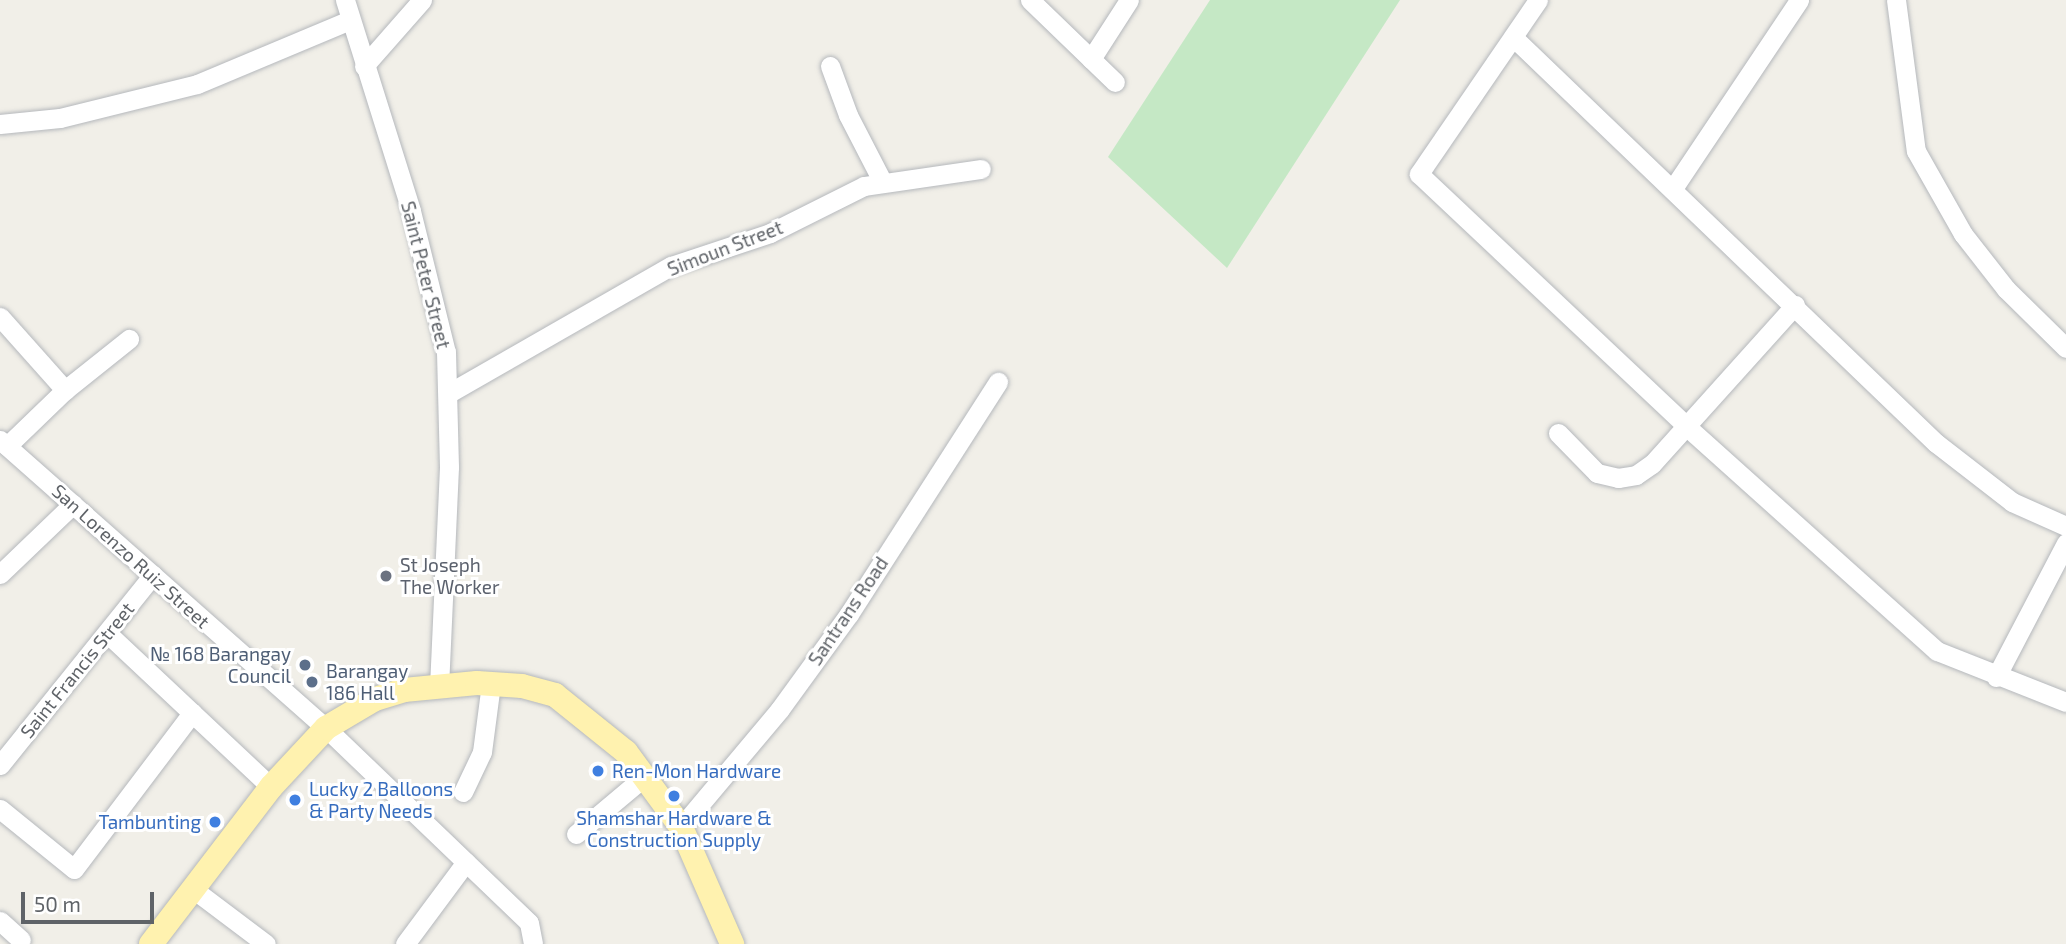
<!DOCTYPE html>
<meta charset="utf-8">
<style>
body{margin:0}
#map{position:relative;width:2066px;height:944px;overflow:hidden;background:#f1efe8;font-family:"Exo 2",sans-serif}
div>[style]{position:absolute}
.green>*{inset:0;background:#c5e8c5}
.roads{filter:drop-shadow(0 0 2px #b5b8bc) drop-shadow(0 0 2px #b5b8bc)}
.minor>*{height:19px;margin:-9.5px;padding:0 9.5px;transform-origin:9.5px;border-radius:9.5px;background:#fff}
.major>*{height:24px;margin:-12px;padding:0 12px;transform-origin:12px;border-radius:12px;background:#fff2af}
.dots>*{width:19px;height:19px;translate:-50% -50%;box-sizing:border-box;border:4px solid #fff;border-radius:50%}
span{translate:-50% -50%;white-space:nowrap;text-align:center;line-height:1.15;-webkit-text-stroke:6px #fff;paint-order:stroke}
.street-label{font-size:19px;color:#5f6368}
.worship-label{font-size:19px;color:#5b616d}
.left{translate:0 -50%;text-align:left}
.service-label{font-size:19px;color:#4e5e75}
.right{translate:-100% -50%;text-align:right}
.shop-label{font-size:19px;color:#366cbe}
.scale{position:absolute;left:21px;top:892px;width:133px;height:32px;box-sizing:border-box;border:4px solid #5f6368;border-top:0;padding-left:9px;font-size:21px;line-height:24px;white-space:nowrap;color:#5f6368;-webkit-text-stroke:5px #fff;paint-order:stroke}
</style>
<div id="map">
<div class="green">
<i style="clip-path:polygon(1210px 0,1400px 0,1227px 268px,1108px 157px)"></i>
</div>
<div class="roads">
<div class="minor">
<i style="left:345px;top:0;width:221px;rotate:72.6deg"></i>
<i style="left:411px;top:211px;width:145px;rotate:76.1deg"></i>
<i style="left:446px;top:352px;width:115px;rotate:88.5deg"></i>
<i style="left:449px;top:467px;width:219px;rotate:92.6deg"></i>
<i style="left:1030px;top:0;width:118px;rotate:44deg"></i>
<i style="left:1538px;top:0;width:211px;rotate:124.4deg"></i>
<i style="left:1419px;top:174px;width:367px;rotate:43.3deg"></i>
<i style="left:1686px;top:426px;width:337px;rotate:41.9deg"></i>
<i style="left:1937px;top:651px;width:139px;rotate:21.6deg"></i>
<i style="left:1896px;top:0;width:152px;rotate:82.5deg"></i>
<i style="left:1916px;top:151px;width:95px;rotate:60.5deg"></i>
<i style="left:1963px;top:234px;width:70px;rotate:52deg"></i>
<i style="left:2006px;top:289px;width:84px;rotate:44.5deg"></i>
<i style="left:1513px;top:37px;width:586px;rotate:43.83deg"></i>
<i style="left:1936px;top:443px;width:96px;rotate:37.8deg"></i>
<i style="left:2012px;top:502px;width:59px;rotate:24deg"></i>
<i style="left:1091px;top:59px;width:70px;rotate:-57.2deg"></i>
<i style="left:364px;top:66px;width:88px;rotate:-48.7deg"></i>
<i style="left:830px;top:66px;width:52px;rotate:69.8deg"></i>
<i style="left:848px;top:115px;width:74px;rotate:62.7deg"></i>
<i style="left:0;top:124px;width:60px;rotate:-5.7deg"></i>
<i style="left:60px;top:118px;width:141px;rotate:-13.9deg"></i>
<i style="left:197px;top:84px;width:166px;rotate:-22.7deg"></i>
<i style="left:1674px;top:187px;width:225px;rotate:-56.2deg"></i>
<i style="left:0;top:317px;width:98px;rotate:48.3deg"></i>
<i style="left:449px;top:393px;width:256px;rotate:-29.8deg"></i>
<i style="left:671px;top:266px;width:104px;rotate:-18.4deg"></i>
<i style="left:770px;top:233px;width:105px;rotate:-26.6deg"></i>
<i style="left:864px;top:186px;width:118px;rotate:-8.3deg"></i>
<i style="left:1558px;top:433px;width:56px;rotate:45.7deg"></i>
<i style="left:1597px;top:473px;width:22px;rotate:13deg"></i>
<i style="left:1618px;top:478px;width:18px;rotate:-9deg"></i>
<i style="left:1636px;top:475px;width:19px;rotate:-35deg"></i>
<i style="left:1652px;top:464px;width:214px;rotate:-48deg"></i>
<i style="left:0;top:440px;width:435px;rotate:41.5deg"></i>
<i style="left:326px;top:728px;width:281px;rotate:43.8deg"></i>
<i style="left:529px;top:923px;width:21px;rotate:79deg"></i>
<i style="left:7px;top:446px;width:81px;rotate:-44deg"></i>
<i style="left:65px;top:390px;width:82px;rotate:-38.6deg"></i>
<i style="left:0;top:574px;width:101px;rotate:-43.8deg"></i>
<i style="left:107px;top:633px;width:225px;rotate:43.2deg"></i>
<i style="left:1996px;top:677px;width:151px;rotate:-62.4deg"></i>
<i style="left:0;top:765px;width:244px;rotate:-51.2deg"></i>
<i style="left:463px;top:792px;width:44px;rotate:-64.6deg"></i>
<i style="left:482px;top:752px;width:69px;rotate:-82.5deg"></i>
<i style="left:0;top:809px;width:95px;rotate:39deg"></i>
<i style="left:74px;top:869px;width:196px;rotate:-52.9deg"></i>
<i style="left:681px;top:827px;width:154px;rotate:-50deg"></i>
<i style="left:780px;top:709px;width:117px;rotate:-54deg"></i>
<i style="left:849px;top:614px;width:276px;rotate:-57.3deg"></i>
<i style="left:576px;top:834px;width:90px;rotate:-40deg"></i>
<i style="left:193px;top:889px;width:91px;rotate:37deg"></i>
<i style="left:0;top:921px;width:28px;rotate:42deg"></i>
<i style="left:405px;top:944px;width:102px;rotate:-53.4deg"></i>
</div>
<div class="major">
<i style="left:151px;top:944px;width:198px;rotate:-52.6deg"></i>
<i style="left:271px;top:787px;width:81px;rotate:-47deg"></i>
<i style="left:326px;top:728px;width:57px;rotate:-30.6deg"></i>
<i style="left:375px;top:699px;width:30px;rotate:-17deg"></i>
<i style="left:404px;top:690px;width:73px;rotate:-5.5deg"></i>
<i style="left:477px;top:683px;width:45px;rotate:3.8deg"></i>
<i style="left:522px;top:686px;width:34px;rotate:15deg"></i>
<i style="left:555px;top:695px;width:91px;rotate:38.8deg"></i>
<i style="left:626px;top:752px;width:93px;rotate:53.7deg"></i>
<i style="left:681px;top:827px;width:128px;rotate:66.4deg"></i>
</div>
</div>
<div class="dots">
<i style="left:386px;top:576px;background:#6b7280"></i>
<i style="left:305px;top:665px;background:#5c6f8a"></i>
<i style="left:312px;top:682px;background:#5c6f8a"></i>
<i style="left:598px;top:771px;background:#3f7fe0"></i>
<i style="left:674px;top:796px;background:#3f7fe0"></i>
<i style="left:295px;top:800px;background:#3f7fe0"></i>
<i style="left:215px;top:822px;background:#3f7fe0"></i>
</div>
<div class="street-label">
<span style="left:725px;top:248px;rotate:-21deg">Simoun Street</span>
<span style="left:426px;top:275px;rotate:76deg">Saint Peter Street</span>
<span style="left:131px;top:556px;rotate:42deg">San Lorenzo Ruiz Street</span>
<span style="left:848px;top:611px;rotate:-56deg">Santrans Road</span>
<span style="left:77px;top:670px;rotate:-51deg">Saint Francis Street</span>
</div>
<div class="worship-label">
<span class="left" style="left:400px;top:576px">St Joseph<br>The Worker</span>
</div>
<div class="service-label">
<span class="right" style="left:291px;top:665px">№ 168 Barangay<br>Council</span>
<span class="left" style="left:326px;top:682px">Barangay<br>186 Hall</span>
</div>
<div class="shop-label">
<span class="left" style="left:612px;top:771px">Ren-Mon Hardware</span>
<span class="left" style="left:309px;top:800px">Lucky 2 Balloons<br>&amp; Party Needs</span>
<span style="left:674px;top:829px">Shamshar Hardware &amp;<br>Construction Supply</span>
<span class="right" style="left:201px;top:822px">Tambunting</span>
</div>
<div class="scale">50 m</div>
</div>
